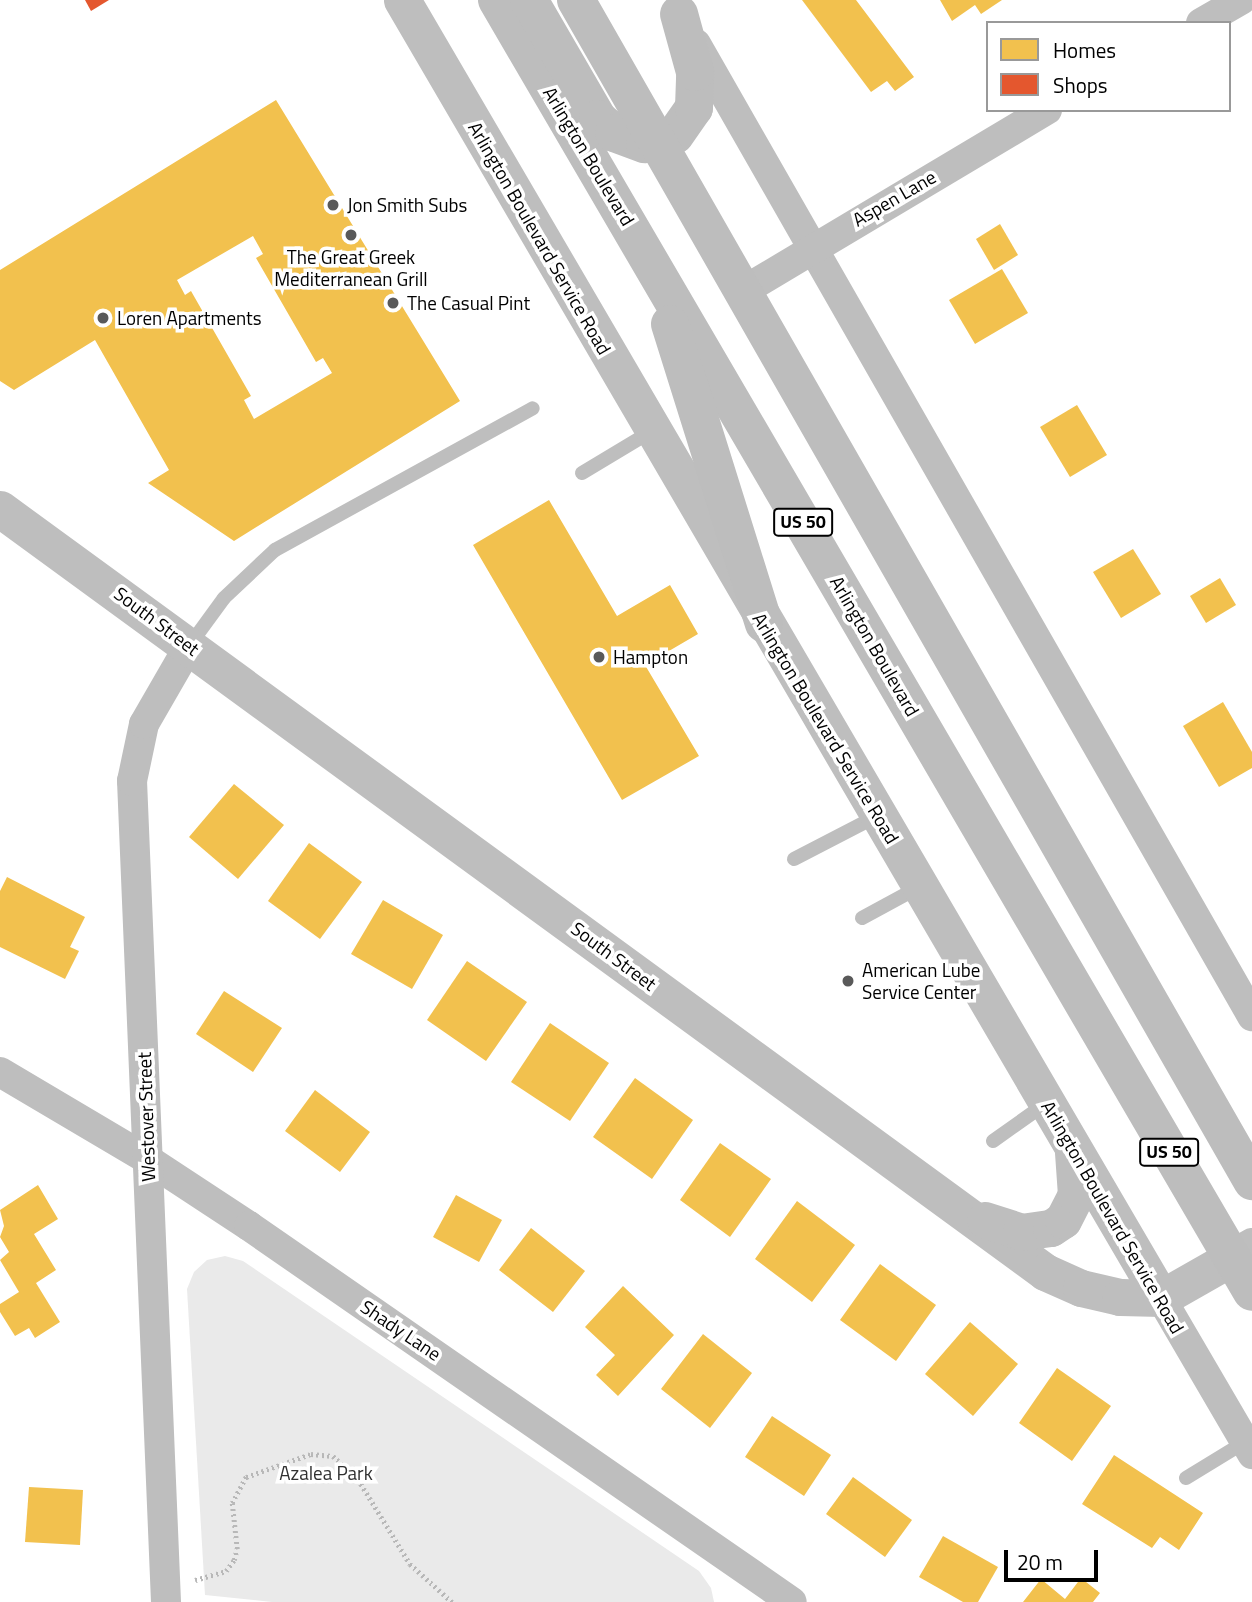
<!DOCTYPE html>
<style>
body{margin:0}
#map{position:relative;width:1252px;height:1602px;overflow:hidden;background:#fff;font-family:"Titillium Web",sans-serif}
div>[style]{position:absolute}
.green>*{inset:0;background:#eaeaea}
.homes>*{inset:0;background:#f2c14e}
.shops>*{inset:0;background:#e4572e}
.path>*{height:4.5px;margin-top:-2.25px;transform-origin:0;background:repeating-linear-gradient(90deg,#b8b8b8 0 2px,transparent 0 5.5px)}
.service>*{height:14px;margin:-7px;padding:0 7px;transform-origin:7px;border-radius:7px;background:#bebebe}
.minor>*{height:30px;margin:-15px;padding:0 15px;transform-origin:15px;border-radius:15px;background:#bebebe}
.tertiary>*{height:37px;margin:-18.5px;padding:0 18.5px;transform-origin:18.5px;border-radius:18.5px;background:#bebebe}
.trunk>*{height:38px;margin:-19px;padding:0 19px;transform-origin:19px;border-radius:19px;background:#bdbdbd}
.dots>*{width:19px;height:19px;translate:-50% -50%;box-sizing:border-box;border:4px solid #fff;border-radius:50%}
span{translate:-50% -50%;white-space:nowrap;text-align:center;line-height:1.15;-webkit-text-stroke:7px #fff;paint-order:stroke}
.shield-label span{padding:2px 5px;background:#fff;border:2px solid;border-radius:5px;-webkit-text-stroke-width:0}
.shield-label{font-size:18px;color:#000;font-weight:700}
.street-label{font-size:19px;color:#000}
.poi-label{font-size:19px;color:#000}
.left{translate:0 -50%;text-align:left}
.park-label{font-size:19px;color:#303030}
.legend{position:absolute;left:986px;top:21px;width:245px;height:91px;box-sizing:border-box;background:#fff;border:2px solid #999;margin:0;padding:9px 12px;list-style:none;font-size:21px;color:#000}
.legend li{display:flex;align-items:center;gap:14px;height:35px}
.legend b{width:35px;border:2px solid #999}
.scale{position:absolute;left:1004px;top:1550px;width:94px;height:32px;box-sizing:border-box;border:4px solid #000;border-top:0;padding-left:9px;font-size:21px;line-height:24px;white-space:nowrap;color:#000;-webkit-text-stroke:5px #fff;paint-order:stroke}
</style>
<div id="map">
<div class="green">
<i style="clip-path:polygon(225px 1256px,243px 1261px,699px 1571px,711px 1588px,714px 1602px,272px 1602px,205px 1595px,187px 1289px,194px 1272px,207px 1260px)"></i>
</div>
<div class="homes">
<i style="clip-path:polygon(802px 0,856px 0,914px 77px,895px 91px,887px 81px,871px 92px)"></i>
<i style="clip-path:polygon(940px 0,1002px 0,981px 14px,975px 5px,952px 21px)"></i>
<i style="clip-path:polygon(evenodd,276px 100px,460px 401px,234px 541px,148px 483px,169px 470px,95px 340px,14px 390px,0 381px,0 270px,276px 100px,253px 236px,263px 254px,256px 258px,316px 362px,323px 358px,332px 373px,254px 419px,244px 400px,251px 396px,191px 291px,185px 295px,177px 280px,253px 236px)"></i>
<i style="clip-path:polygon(1000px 224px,1018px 255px,994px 270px,976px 239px)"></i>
<i style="clip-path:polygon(1002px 269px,1028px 313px,975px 344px,949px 300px)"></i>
<i style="clip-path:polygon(1077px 405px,1107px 455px,1070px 477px,1040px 427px)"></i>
<i style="clip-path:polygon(549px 500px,617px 616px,670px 585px,698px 634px,645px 665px,699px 756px,622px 800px,473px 545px)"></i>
<i style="clip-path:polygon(1133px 549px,1161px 594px,1121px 618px,1093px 572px)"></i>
<i style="clip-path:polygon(1220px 578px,1236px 605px,1206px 623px,1190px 596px)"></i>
<i style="clip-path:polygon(1223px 702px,1252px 752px,1252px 768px,1219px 787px,1183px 726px)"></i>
<i style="clip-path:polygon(234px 784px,284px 825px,238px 879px,189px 837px)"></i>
<i style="clip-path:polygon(309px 843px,362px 882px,320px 939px,268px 901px)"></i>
<i style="clip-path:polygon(7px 877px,85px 917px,70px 947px,79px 951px,65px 979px,0 947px,0 891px)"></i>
<i style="clip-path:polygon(383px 900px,443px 935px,412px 989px,351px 954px)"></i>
<i style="clip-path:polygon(467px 961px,527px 1002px,486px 1061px,427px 1020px)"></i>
<i style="clip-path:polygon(224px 991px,282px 1028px,253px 1072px,196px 1034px)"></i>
<i style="clip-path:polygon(550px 1023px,609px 1063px,570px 1121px,511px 1082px)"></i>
<i style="clip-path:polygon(635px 1078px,693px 1120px,652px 1179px,593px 1137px)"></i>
<i style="clip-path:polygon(315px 1090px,370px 1132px,340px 1172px,285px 1131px)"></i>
<i style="clip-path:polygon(720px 1143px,771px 1179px,730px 1237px,680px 1200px)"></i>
<i style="clip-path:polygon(38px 1185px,58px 1219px,34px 1234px,56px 1270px,36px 1283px,60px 1322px,35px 1338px,29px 1328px,15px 1336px,0 1312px,0 1304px,19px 1292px,0 1260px,9px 1252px,0 1237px,4px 1226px,0 1210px)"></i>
<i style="clip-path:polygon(456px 1195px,502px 1220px,479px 1262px,433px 1237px)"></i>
<i style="clip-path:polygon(797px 1201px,855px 1245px,812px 1302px,755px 1259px)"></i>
<i style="clip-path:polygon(531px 1228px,585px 1271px,553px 1312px,499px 1270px)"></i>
<i style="clip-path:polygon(880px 1264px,936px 1305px,896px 1361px,840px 1320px)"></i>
<i style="clip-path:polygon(623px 1286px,674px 1335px,618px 1396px,596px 1375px,615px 1355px,585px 1327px)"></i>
<i style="clip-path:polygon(970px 1322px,1018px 1364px,973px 1416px,925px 1374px)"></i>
<i style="clip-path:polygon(703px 1334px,752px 1373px,710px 1428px,661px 1389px)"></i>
<i style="clip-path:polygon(1057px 1368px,1111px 1406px,1072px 1461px,1019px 1423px)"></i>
<i style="clip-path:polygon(772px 1416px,831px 1455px,804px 1496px,745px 1457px)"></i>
<i style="clip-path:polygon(1114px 1455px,1203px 1513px,1179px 1550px,1160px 1537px,1152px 1548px,1082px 1504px)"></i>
<i style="clip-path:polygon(853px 1477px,912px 1520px,885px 1557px,826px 1514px)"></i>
<i style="clip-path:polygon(29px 1487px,83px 1490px,80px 1545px,25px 1542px)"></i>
<i style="clip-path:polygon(943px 1536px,998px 1567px,978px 1602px,963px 1602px,919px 1577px)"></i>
<i style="clip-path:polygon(1081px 1578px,1100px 1593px,1093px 1602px,1023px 1602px,1041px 1579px,1065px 1599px)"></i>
</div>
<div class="shops">
<i style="clip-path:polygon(85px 0,109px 0,91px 11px)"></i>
</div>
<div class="path">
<i style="left:195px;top:1580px;width:32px;rotate:-16deg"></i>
<i style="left:226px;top:1571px;width:14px;rotate:-54deg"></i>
<i style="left:234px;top:1560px;width:11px;rotate:-75deg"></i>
<i style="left:237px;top:1549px;width:46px;rotate:-96.2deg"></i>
<i style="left:232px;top:1503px;width:30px;rotate:-62deg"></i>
<i style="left:246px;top:1477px;width:69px;rotate:-19.5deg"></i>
<i style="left:311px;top:1454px;width:22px;rotate:5deg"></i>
<i style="left:333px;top:1456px;width:34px;rotate:43deg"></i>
<i style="left:358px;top:1479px;width:100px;rotate:58.5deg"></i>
<i style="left:410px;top:1564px;width:57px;rotate:42.1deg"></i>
</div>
<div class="service">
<i style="left:582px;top:473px;width:82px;rotate:-31deg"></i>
<i style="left:189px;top:646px;width:59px;rotate:-53.9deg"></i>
<i style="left:224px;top:598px;width:70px;rotate:-43.3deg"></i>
<i style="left:275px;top:550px;width:294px;rotate:-28.8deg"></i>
<i style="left:794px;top:859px;width:93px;rotate:-27.4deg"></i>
<i style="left:862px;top:918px;width:65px;rotate:-28.5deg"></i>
<i style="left:993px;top:1141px;width:64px;rotate:-35.4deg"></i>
<i style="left:1186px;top:1478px;width:69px;rotate:-31.4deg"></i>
</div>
<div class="minor">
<i style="left:1201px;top:23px;width:46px;rotate:-29.9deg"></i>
<i style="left:696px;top:44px;width:1120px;rotate:60.23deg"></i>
<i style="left:743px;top:291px;width:354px;rotate:-30.8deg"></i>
<i style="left:0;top:1072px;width:171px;rotate:30.6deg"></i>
<i style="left:147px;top:1159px;width:122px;rotate:33.3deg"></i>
<i style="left:249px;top:1226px;width:660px;rotate:34.7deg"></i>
<i style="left:1161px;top:1298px;width:181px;rotate:59.7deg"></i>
<i style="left:166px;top:1602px;width:822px;rotate:-92.37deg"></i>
<i style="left:132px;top:781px;width:58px;rotate:-78.1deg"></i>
<i style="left:144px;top:724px;width:90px;rotate:-60deg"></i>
</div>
<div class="tertiary">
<i style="left:402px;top:0;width:1504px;rotate:59.68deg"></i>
<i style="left:0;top:509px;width:1294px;rotate:36.13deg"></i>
<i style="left:1045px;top:1272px;width:39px;rotate:24deg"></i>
<i style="left:1081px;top:1288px;width:40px;rotate:13deg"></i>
<i style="left:1120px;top:1297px;width:41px;rotate:1.4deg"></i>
<i style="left:1161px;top:1298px;width:105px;rotate:-29.7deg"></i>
<i style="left:985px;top:1220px;width:38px;rotate:18deg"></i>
<i style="left:1021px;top:1232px;width:30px;rotate:-8deg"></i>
<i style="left:1051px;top:1228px;width:14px;rotate:-34deg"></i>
<i style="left:1063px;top:1220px;width:28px;rotate:-63deg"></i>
<i style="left:1076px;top:1195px;width:43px;rotate:-94deg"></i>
</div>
<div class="trunk">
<i style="left:497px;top:0;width:1496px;rotate:59.7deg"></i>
<i style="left:529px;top:0;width:138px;rotate:59.9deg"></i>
<i style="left:598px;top:119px;width:21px;rotate:41deg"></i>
<i style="left:614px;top:133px;width:33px;rotate:20deg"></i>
<i style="left:645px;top:144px;width:31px;rotate:-17deg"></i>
<i style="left:675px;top:135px;width:33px;rotate:-55deg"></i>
<i style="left:694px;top:108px;width:36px;rotate:-88deg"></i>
<i style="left:695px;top:72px;width:60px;rotate:-105.4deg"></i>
<i style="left:576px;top:0;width:1361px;rotate:60.21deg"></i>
<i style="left:670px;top:324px;width:314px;rotate:72.6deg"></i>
</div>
<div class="dots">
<i style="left:333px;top:205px;background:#595959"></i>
<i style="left:351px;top:235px;background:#595959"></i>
<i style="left:393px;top:303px;background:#595959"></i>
<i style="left:103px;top:318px;background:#595959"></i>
<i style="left:599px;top:657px;background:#595959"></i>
<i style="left:848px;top:981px;background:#595959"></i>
</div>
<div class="shield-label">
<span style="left:803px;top:522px">US 50</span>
<span style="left:1169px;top:1152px">US 50</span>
</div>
<div class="street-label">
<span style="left:589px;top:156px;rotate:59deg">Arlington Boulevard</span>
<span style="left:894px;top:198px;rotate:-30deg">Aspen Lane</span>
<span style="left:540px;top:238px;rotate:60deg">Arlington Boulevard Service Road</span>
<span style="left:157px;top:621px;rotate:37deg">South Street</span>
<span style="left:875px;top:646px;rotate:60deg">Arlington Boulevard</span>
<span style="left:826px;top:728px;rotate:59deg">Arlington Boulevard Service Road</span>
<span style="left:614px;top:956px;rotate:37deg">South Street</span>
<span style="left:146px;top:1117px;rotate:-92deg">Westover Street</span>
<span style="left:1113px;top:1217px;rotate:60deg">Arlington Boulevard Service Road</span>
<span style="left:401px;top:1330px;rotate:34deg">Shady Lane</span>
</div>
<div class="poi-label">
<span class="left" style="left:347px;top:205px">Jon Smith Subs</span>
<span style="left:351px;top:268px">The Great Greek<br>Mediterranean Grill</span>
<span class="left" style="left:407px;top:303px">The Casual Pint</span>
<span class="left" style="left:117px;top:318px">Loren Apartments</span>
<span class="left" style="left:613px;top:657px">Hampton</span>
<span class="left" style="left:862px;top:981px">American Lube<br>Service Center</span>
</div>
<div class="park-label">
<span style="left:326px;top:1473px">Azalea Park</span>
</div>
<ul class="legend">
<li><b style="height:19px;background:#f2c14e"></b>Homes</li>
<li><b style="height:19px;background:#e4572e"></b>Shops</li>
</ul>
<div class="scale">20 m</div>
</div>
